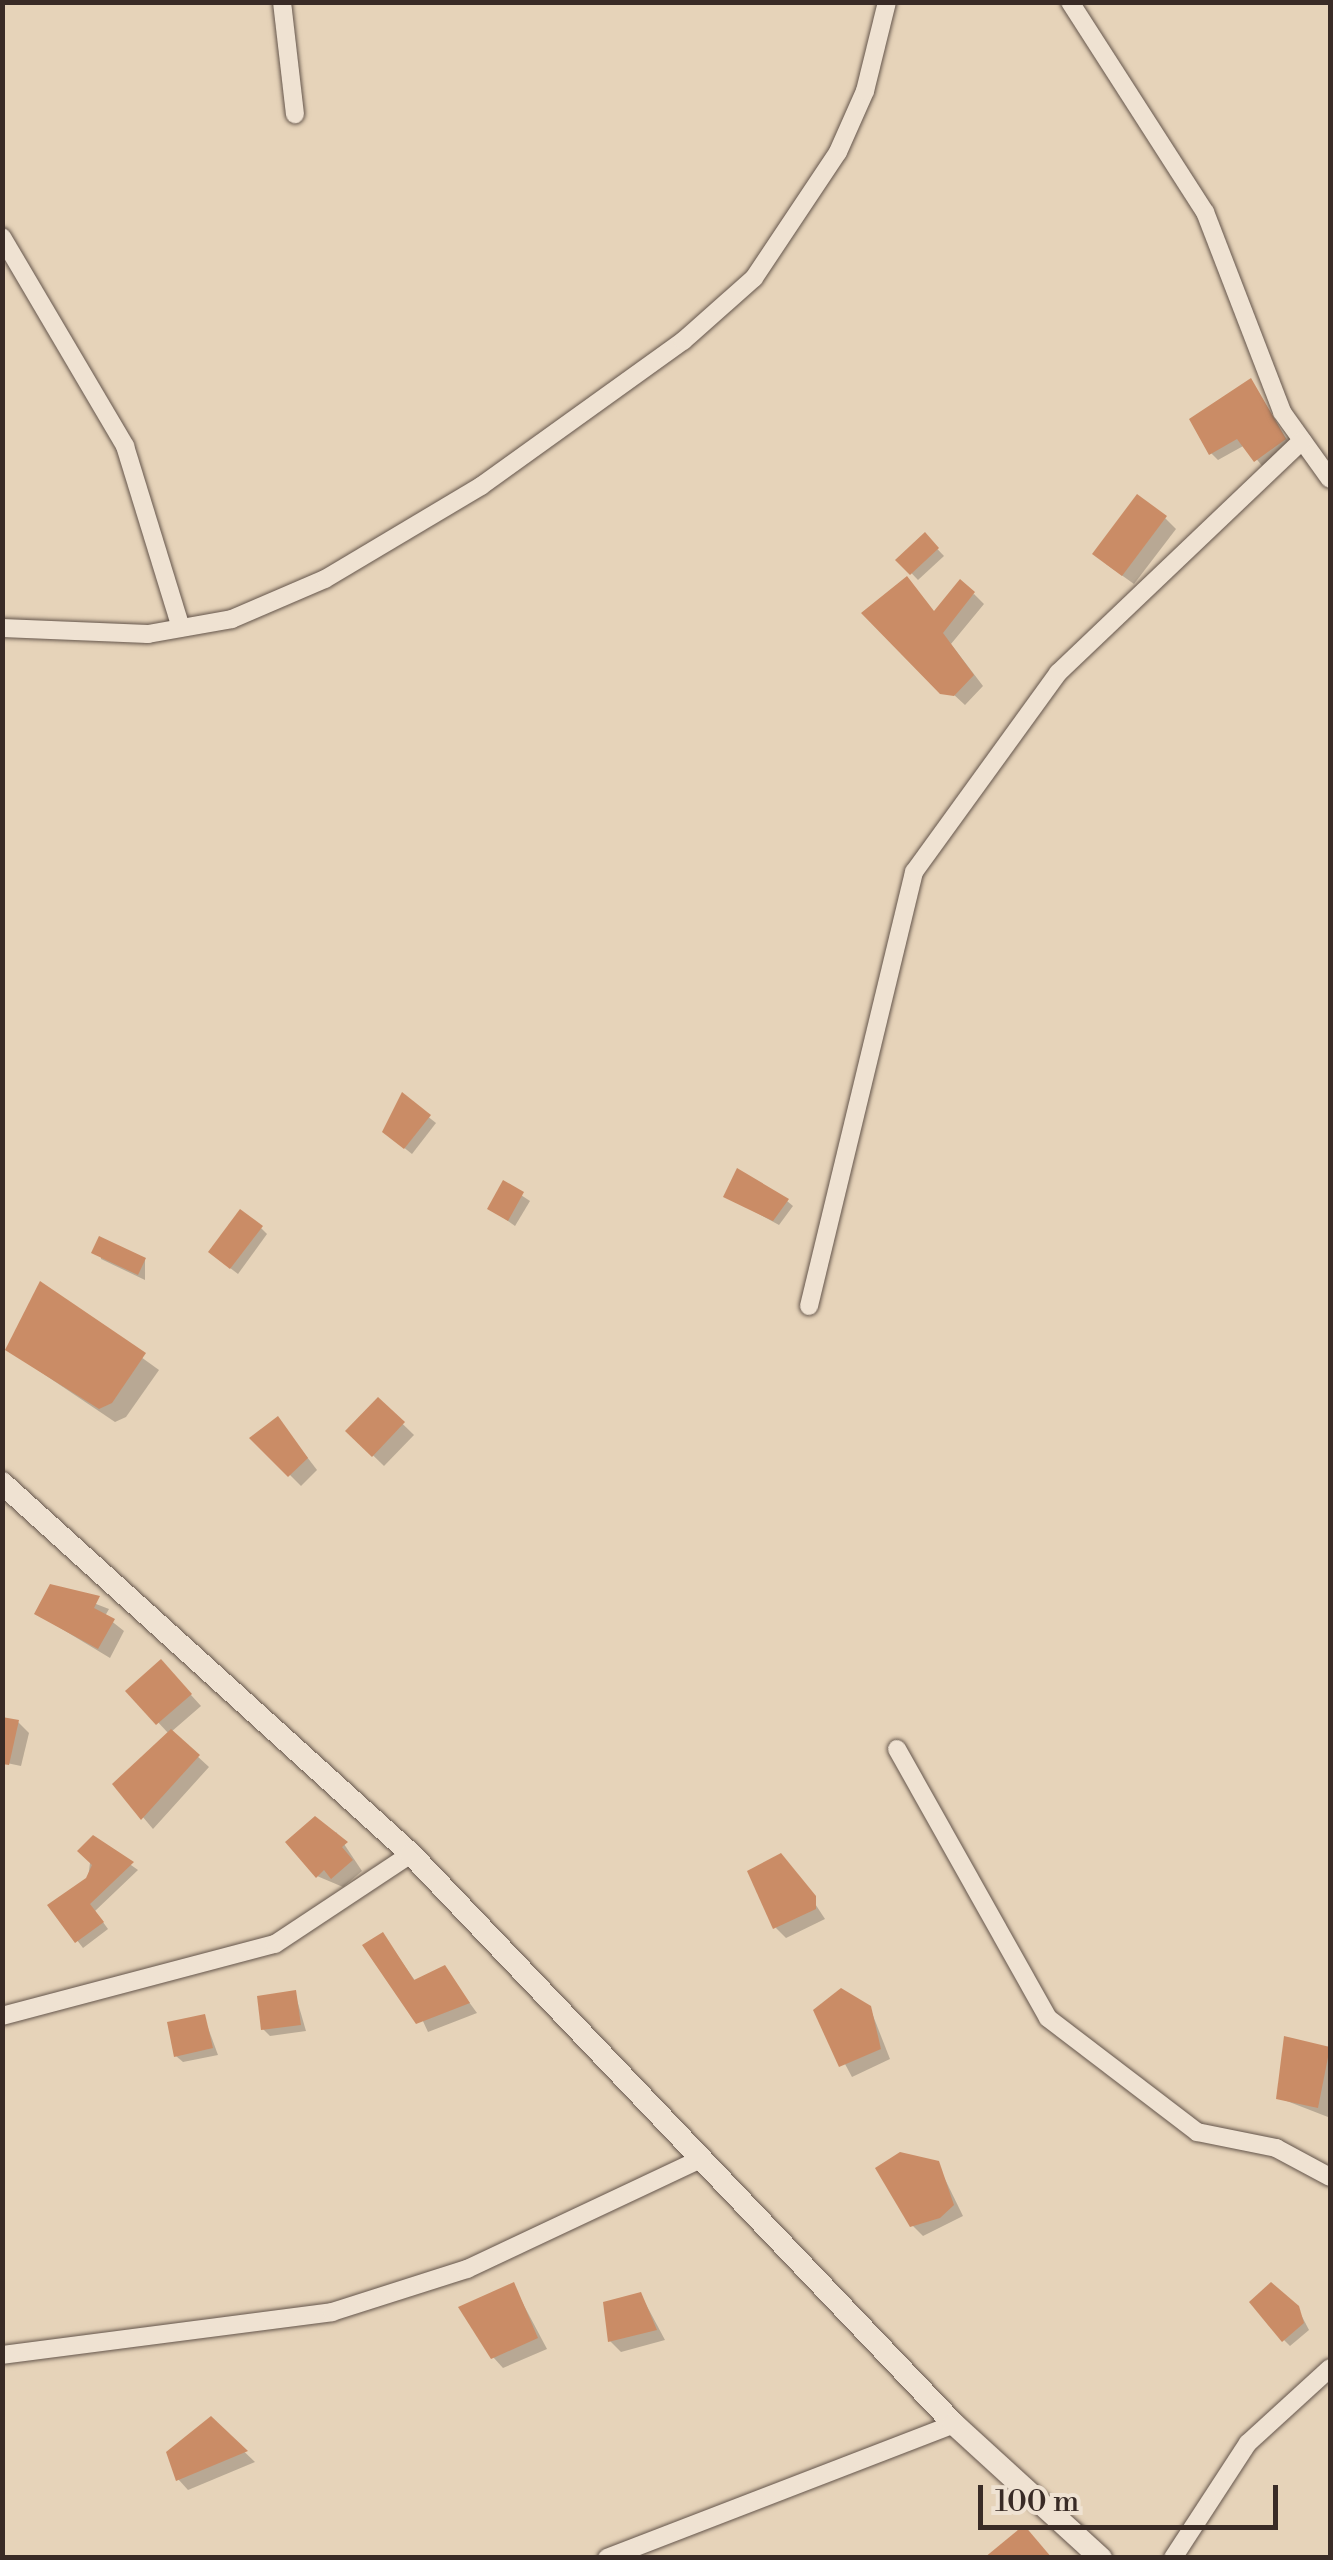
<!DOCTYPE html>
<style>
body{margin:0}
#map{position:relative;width:1333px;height:2560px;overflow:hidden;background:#e6d3b9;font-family:"Libre Bodoni",serif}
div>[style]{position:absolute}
.shadow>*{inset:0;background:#0003}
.building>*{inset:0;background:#ca8c66}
.roads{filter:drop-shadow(0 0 2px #64554b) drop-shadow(0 0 2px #64554b)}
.minor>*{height:18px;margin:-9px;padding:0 9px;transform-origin:9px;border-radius:9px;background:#efe2d2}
.tertiary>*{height:22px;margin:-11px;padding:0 11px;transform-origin:11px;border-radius:11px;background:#efe2d2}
span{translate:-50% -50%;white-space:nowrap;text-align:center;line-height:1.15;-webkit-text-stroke:8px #efe2d2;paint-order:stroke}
.frame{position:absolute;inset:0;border:5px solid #392b26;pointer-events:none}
.scale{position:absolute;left:978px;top:2485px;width:300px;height:45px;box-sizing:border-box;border:5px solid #392b26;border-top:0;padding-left:12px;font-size:30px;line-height:35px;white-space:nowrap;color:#392b26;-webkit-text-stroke:8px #efe2d2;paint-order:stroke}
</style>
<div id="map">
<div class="shadow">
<i style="clip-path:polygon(1251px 381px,1291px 446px,1263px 467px,1245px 445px,1218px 460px,1211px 453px)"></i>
<i style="clip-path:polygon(1165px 518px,1176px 529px,1134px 584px,1106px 564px)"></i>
<i style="clip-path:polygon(925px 536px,944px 556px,918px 580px,899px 560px)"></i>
<i style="clip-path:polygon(974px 594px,984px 604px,951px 644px,983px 686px,965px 705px,865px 613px,935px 613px)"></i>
<i style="clip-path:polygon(402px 1096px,436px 1123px,412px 1154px,392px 1138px)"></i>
<i style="clip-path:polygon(504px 1184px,530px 1201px,515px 1226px,490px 1208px)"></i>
<i style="clip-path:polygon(726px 1196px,787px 1201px,793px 1206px,779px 1225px)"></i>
<i style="clip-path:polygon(261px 1228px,267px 1234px,238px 1274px,217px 1258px)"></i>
<i style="clip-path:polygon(101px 1240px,145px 1260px,145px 1280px,101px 1259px)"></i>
<i style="clip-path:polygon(41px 1285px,159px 1370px,126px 1417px,115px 1422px,8px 1350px)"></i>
<i style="clip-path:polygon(378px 1400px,414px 1435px,384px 1466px,348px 1431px)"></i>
<i style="clip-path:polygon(278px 1419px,317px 1470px,301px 1486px,253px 1438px)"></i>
<i style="clip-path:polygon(52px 1587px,109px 1609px,105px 1616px,124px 1631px,110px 1658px,37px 1614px)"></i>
<i style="clip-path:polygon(171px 1673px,201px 1706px,171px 1732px,209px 1767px,153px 1829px,115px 1784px,169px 1734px,129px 1691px)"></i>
<i style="clip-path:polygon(18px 1722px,29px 1733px,21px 1766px,2px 1762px)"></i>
<i style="clip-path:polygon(336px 1832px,362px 1871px,343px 1887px,317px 1876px)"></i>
<i style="clip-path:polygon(93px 1838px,138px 1870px,95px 1911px,108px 1929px,83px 1948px,51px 1906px,88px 1879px)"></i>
<i style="clip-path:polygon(791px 1867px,825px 1919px,786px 1938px,776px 1928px)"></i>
<i style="clip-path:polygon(383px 1935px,416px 1982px,444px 1968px,477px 2013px,428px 2032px)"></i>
<i style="clip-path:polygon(295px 1993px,306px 2031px,270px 2036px,263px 2029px)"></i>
<i style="clip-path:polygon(870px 2008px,890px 2059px,852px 2077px,816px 2010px)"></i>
<i style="clip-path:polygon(204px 2017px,218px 2055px,183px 2062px,176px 2056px)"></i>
<i style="clip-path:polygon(1286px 2039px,1330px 2051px,1328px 2117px,1279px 2098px)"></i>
<i style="clip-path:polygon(937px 2163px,963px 2216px,923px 2236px,912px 2225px)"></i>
<i style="clip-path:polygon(513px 2285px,547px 2349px,503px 2368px,493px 2357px)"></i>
<i style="clip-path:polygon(641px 2295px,665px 2340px,621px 2352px,610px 2341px)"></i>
<i style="clip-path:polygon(1297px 2307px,1309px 2330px,1290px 2346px,1284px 2340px)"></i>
<i style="clip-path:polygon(211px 2420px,255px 2462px,188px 2490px,178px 2479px)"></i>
</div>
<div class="building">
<i style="clip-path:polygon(1251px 378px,1286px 439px,1254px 462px,1237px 439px,1209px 455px,1189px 419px)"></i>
<i style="clip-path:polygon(1137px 494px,1167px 516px,1122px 576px,1092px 554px)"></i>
<i style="clip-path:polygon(925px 532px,939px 548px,910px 575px,895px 560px)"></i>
<i style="clip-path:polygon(907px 576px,934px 611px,960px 579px,975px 592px,943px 633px,974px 675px,954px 696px,940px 694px,861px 613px)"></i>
<i style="clip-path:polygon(402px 1092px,431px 1115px,404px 1149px,382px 1132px)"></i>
<i style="clip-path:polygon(737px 1168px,789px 1199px,773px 1221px,723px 1197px)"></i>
<i style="clip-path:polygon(503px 1180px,524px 1192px,508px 1221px,487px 1209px)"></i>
<i style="clip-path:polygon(240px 1209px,263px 1226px,230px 1269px,208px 1252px)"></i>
<i style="clip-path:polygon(99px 1236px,146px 1258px,138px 1275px,91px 1253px)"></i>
<i style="clip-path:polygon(40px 1281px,146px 1353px,112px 1403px,99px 1409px,5px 1350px)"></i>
<i style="clip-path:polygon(378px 1397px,405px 1422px,372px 1457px,345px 1431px)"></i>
<i style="clip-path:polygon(278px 1416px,308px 1458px,288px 1477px,249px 1438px)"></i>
<i style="clip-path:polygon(50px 1584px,100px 1596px,94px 1608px,115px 1619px,98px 1649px,34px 1614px)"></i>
<i style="clip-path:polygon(161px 1659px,192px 1694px,156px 1725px,125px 1691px)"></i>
<i style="clip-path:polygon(2px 1717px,19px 1720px,9px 1765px,2px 1764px)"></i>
<i style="clip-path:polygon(171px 1729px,200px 1755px,141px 1820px,112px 1784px)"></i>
<i style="clip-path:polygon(315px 1816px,348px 1842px,342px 1847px,353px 1860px,331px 1879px,324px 1870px,316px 1878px,285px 1842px)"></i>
<i style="clip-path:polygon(93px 1835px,134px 1862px,90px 1904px,104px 1922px,75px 1943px,47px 1905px,86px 1878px,92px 1865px,77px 1851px)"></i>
<i style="clip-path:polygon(781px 1853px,816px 1896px,816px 1909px,773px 1929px,747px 1871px)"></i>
<i style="clip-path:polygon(383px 1932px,414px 1980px,445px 1965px,470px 2003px,416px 2024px,362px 1945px)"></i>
<i style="clip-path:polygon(841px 1988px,871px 2006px,881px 2049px,839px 2067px,813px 2010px)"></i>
<i style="clip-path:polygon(296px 1990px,301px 2025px,261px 2030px,257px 1996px)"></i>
<i style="clip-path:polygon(205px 2014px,213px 2048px,174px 2057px,167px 2022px)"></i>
<i style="clip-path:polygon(1284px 2036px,1330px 2047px,1318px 2108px,1276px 2099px)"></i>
<i style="clip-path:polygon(900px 2152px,939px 2161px,954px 2205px,940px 2218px,910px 2227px,875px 2168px)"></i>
<i style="clip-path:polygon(514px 2282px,538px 2338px,491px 2359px,458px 2307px)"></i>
<i style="clip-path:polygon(1271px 2282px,1299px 2306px,1304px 2323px,1282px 2342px,1249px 2302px)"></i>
<i style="clip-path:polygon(641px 2292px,657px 2330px,608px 2342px,603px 2302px)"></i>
<i style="clip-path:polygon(211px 2416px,248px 2451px,176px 2481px,166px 2452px)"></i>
<i style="clip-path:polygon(1024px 2525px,1052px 2558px,984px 2558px)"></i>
</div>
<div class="roads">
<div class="minor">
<i style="left:282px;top:2px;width:113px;rotate:83.4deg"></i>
<i style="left:1070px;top:2px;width:250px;rotate:57.3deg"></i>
<i style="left:1205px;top:212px;width:214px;rotate:68.9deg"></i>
<i style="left:1282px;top:412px;width:82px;rotate:54.4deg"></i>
<i style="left:2px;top:237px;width:243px;rotate:59.5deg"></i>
<i style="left:125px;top:446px;width:190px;rotate:72.9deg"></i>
<i style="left:2px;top:628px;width:146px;rotate:2.4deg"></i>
<i style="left:148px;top:634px;width:85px;rotate:-10.1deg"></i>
<i style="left:232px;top:619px;width:101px;rotate:-23.3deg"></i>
<i style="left:325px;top:579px;width:182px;rotate:-30.8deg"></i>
<i style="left:481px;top:486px;width:249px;rotate:-35.7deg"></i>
<i style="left:683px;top:341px;width:95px;rotate:-41.6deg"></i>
<i style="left:754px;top:278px;width:151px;rotate:-56.3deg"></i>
<i style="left:838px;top:152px;width:67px;rotate:-66.1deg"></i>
<i style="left:865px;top:91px;width:92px;rotate:-76.1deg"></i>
<i style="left:809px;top:1306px;width:447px;rotate:-76.4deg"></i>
<i style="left:914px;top:872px;width:246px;rotate:-54.1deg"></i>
<i style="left:1058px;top:673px;width:337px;rotate:-43.6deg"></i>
<i style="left:897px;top:1749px;width:308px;rotate:60.7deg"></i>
<i style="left:1048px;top:2018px;width:188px;rotate:37.4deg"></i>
<i style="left:1197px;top:2132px;width:81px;rotate:11.4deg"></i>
<i style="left:1276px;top:2148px;width:61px;rotate:28.2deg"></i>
<i style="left:2px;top:2016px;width:282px;rotate:-14.8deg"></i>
<i style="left:275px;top:1944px;width:163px;rotate:-33.5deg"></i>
<i style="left:2px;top:2355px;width:333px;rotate:-7.4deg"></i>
<i style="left:332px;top:2312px;width:142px;rotate:-17.7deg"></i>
<i style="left:467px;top:2269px;width:259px;rotate:-25.2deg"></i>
<i style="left:607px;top:2558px;width:372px;rotate:-21.1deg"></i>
<i style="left:1173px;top:2558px;width:137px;rotate:-56.9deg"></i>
<i style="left:1248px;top:2443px;width:111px;rotate:-42.4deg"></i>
</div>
<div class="tertiary">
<i style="left:2px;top:1483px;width:552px;rotate:42.21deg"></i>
<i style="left:411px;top:1854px;width:787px;rotate:46.39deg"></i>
<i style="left:954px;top:2424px;width:199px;rotate:42.4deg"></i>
</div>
</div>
<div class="frame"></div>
<div class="scale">100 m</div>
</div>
